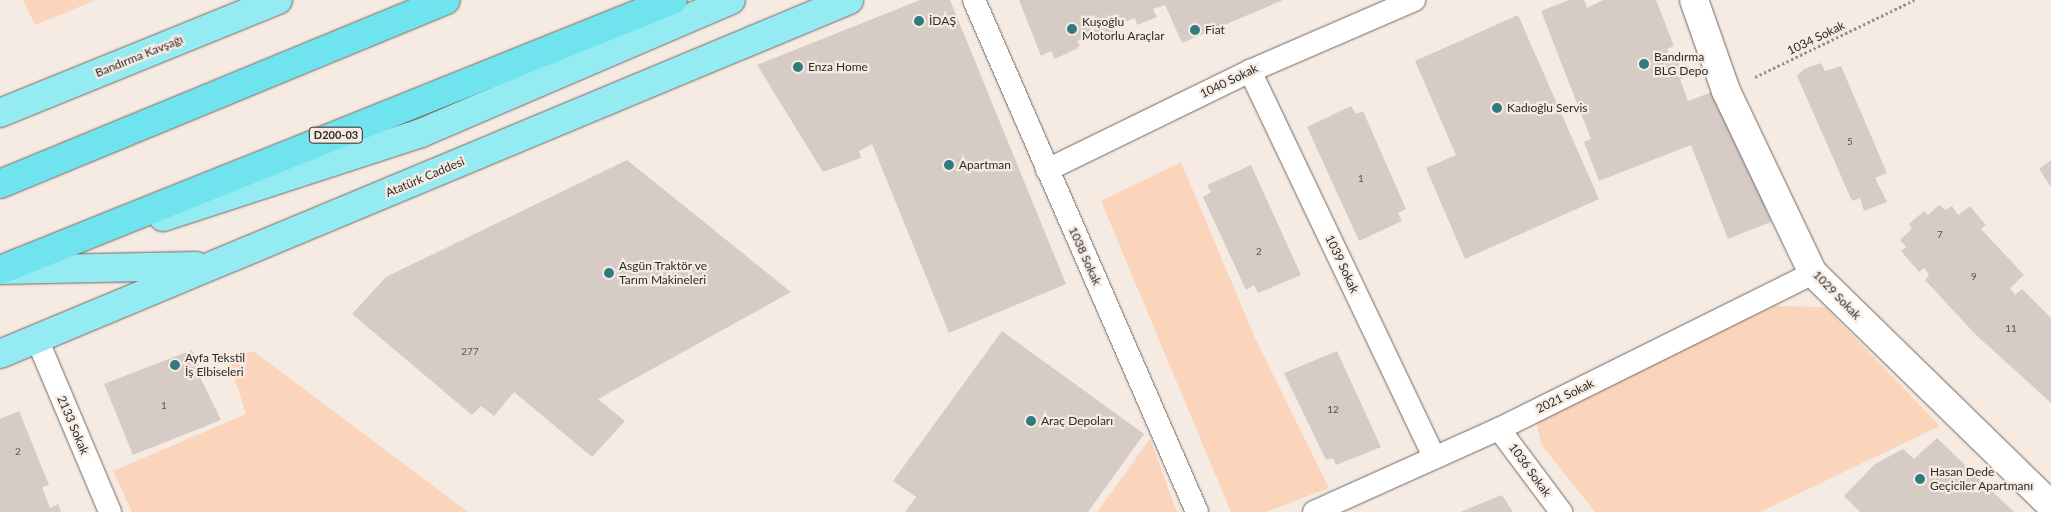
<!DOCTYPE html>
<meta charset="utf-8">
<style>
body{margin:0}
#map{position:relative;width:2051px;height:512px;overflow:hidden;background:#f6ebe3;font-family:Lato,sans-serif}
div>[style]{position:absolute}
.green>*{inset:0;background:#fad5bc}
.building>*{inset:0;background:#d7ccc5}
.path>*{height:3px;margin-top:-1.5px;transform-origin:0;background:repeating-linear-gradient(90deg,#97908a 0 2.5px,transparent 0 5px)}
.roads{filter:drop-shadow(0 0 1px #716761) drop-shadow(0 0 1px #716761)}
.service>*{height:22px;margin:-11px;padding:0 11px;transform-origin:11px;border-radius:11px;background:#fff}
.minor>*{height:28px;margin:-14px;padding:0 14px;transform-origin:14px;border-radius:14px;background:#fff}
.primary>*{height:28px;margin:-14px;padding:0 14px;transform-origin:14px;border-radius:14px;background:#94ebf2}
.trunk>*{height:28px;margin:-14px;padding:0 14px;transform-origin:14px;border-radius:14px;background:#70e4ee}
.dots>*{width:14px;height:14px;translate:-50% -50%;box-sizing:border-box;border:2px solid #f6ebe3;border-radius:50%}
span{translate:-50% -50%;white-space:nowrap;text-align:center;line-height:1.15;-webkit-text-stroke:4.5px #f6ebe3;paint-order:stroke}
.number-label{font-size:10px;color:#59534f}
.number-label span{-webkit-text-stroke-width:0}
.shield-label span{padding:1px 4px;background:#f6ebe3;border:1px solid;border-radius:4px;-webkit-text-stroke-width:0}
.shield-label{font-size:11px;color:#2f2b28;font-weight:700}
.poi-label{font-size:12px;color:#2f2b28}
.left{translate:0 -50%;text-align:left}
.street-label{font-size:12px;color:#2f2b28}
</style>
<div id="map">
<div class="green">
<i style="clip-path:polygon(23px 0,96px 0,35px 25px)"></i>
<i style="clip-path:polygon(1181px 162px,1256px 340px,1329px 488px,1266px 512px,1231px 512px,1101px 201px)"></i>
<i style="clip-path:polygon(1775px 306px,1825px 307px,1940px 426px,1760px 512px,1595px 512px,1541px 444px,1536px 419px,1553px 408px)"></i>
<i style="clip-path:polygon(253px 351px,468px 512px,132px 512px,113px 471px,246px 414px,228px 359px)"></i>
<i style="clip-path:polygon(1150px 439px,1177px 512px,1097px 512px)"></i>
</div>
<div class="building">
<i style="clip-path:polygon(920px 0,950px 0,1066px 284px,949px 333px,872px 144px,859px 151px,861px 158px,823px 172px,757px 65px)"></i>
<i style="clip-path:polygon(1019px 0,1283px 0,1182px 43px,1165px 5px,1153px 9px,1157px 17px,1137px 25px,1135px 18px,1113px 26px,1114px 33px,1094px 43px,1087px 36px,1077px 41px,1080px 45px,1076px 49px,1055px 59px,1051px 51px,1041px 56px)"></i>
<i style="clip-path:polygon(1569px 0,1584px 0,1587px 8px,1603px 0,1656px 0,1674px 46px,1667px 49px,1672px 61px,1677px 58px,1682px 68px,1685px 77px,1680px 79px,1688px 101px,1720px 89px,1771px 222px,1728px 239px,1691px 145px,1599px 181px,1584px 142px,1591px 139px,1541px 11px)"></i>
<i style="clip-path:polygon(1518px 15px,1599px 199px,1465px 259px,1426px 168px,1456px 155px,1415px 61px)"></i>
<i style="clip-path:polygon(1821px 63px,1825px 71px,1841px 66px,1887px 173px,1875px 178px,1887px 202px,1864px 211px,1860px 198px,1852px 201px,1797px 76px,1804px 69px)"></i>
<i style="clip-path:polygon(1351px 106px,1356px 114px,1363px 111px,1406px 209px,1398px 213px,1402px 221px,1359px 241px,1307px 127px)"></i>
<i style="clip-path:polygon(627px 160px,791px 292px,598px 399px,625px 421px,592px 457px,514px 392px,494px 416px,481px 406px,472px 415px,352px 314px,386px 277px)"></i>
<i style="clip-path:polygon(2051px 160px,2051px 187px,2039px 169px)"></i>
<i style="clip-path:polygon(1251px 165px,1301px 275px,1258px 293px,1254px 285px,1246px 290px,1203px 197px,1211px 192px,1207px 185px)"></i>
<i style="clip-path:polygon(1939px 205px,1946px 210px,1952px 206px,1958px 215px,1970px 206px,1986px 225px,1981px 229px,2024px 275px,2010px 288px,2015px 295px,2022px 289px,2051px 318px,2051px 403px,1975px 334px,1925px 280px,1929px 275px,1924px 268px,1919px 272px,1901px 251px,1906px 247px,1900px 240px,1912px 229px,1909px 224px,1924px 211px,1928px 215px)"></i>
<i style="clip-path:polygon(1002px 331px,1144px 434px,1088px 512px,905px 512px,916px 497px,893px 481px)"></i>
<i style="clip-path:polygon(192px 350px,202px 375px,199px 375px,221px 420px,133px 455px,104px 384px)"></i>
<i style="clip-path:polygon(1337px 351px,1381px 447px,1336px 465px,1333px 458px,1326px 460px,1284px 373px)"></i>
<i style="clip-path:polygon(19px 411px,49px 485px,42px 487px,50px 508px,58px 504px,61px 512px,0 512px,0 419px)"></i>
<i style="clip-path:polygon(1937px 438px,2014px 512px,1860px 512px,1844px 496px,1875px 464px,1903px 449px,1914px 459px)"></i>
<i style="clip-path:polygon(1502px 495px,1513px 512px,1461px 512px,1470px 508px)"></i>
</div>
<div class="path">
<i style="left:1755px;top:77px;width:177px;rotate:-25.8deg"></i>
</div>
<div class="roads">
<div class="service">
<i style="left:974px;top:0;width:558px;rotate:66.46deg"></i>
<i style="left:1250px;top:71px;width:427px;rotate:64.5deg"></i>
<i style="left:1047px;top:170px;width:226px;rotate:-26deg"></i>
<i style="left:1250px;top:71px;width:179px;rotate:-23.4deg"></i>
<i style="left:37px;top:339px;width:188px;rotate:67.1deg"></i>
<i style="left:1499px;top:429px;width:104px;rotate:53.2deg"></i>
<i style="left:1314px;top:512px;width:203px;rotate:-24.2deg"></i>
<i style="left:1499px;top:429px;width:351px;rotate:-26.4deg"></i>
</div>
<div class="minor">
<i style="left:1694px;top:0;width:96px;rotate:70.6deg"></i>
<i style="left:1726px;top:91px;width:202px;rotate:64.5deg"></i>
<i style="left:1813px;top:273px;width:332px;rotate:44.3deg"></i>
</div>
<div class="primary">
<i style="left:0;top:113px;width:300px;rotate:-22.1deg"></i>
<i style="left:163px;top:217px;width:271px;rotate:-18deg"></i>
<i style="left:421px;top:133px;width:337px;rotate:-23.2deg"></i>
<i style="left:1px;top:270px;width:195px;rotate:-1.2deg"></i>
<i style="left:0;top:354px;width:920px;rotate:-22.63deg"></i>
</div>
<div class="trunk">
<i style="left:0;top:184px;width:482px;rotate:-22.4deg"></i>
<i style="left:0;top:270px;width:725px;rotate:-21.86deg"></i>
</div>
</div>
<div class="dots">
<i style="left:919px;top:21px;background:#317a80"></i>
<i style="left:1072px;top:29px;background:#317a80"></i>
<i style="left:1195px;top:30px;background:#317a80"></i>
<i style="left:1644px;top:64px;background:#317a80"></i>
<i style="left:798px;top:67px;background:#317a80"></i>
<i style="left:1497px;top:108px;background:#317a80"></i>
<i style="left:949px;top:165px;background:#317a80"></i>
<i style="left:609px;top:273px;background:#317a80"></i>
<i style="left:175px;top:365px;background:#317a80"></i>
<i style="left:1031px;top:421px;background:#317a80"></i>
<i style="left:1920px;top:479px;background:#317a80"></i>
</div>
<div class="number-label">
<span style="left:1850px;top:142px">5</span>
<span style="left:1361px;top:179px">1</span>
<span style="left:1940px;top:235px">7</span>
<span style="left:1259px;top:252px">2</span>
<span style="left:1974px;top:277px">9</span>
<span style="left:2011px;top:329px">11</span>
<span style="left:470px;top:352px">277</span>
<span style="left:164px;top:406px">1</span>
<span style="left:1333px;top:410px">12</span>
<span style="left:18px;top:452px">2</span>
</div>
<div class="shield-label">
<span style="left:336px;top:135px">D200-03</span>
</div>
<div class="poi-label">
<span class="left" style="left:929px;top:21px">İDAŞ</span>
<span class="left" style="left:1082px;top:29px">Kuşoğlu<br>Motorlu Araçlar</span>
<span class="left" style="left:1205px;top:30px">Fiat</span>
<span class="left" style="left:1654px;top:64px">Bandırma<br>BLG Depo</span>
<span class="left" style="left:808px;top:67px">Enza Home</span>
<span class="left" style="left:1507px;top:108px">Kadıoğlu Servis</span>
<span class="left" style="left:959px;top:165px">Apartman</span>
<span class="left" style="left:619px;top:273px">Asgün Traktör ve<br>Tarım Makineleri</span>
<span class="left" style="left:185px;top:365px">Ayfa Tekstil<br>İş Elbiseleri</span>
<span class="left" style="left:1041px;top:421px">Araç Depoları</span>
<span class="left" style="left:1930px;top:479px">Hasan Dede<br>Geçiciler Apartmanı</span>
</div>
<div class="street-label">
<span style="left:1816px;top:38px;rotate:-26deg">1034 Sokak</span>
<span style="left:139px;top:56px;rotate:-22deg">Bandırma Kavşağı</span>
<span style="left:1229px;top:81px;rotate:-26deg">1040 Sokak</span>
<span style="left:425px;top:177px;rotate:-23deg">Atatürk Caddesi</span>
<span style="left:1085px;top:256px;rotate:66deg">1038 Sokak</span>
<span style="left:1342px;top:264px;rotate:65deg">1039 Sokak</span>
<span style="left:1837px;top:295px;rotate:46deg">1029 Sokak</span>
<span style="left:1565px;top:396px;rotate:-26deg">2021 Sokak</span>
<span style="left:73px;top:425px;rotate:67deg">2133 Sokak</span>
<span style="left:1530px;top:470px;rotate:54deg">1036 Sokak</span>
</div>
</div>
